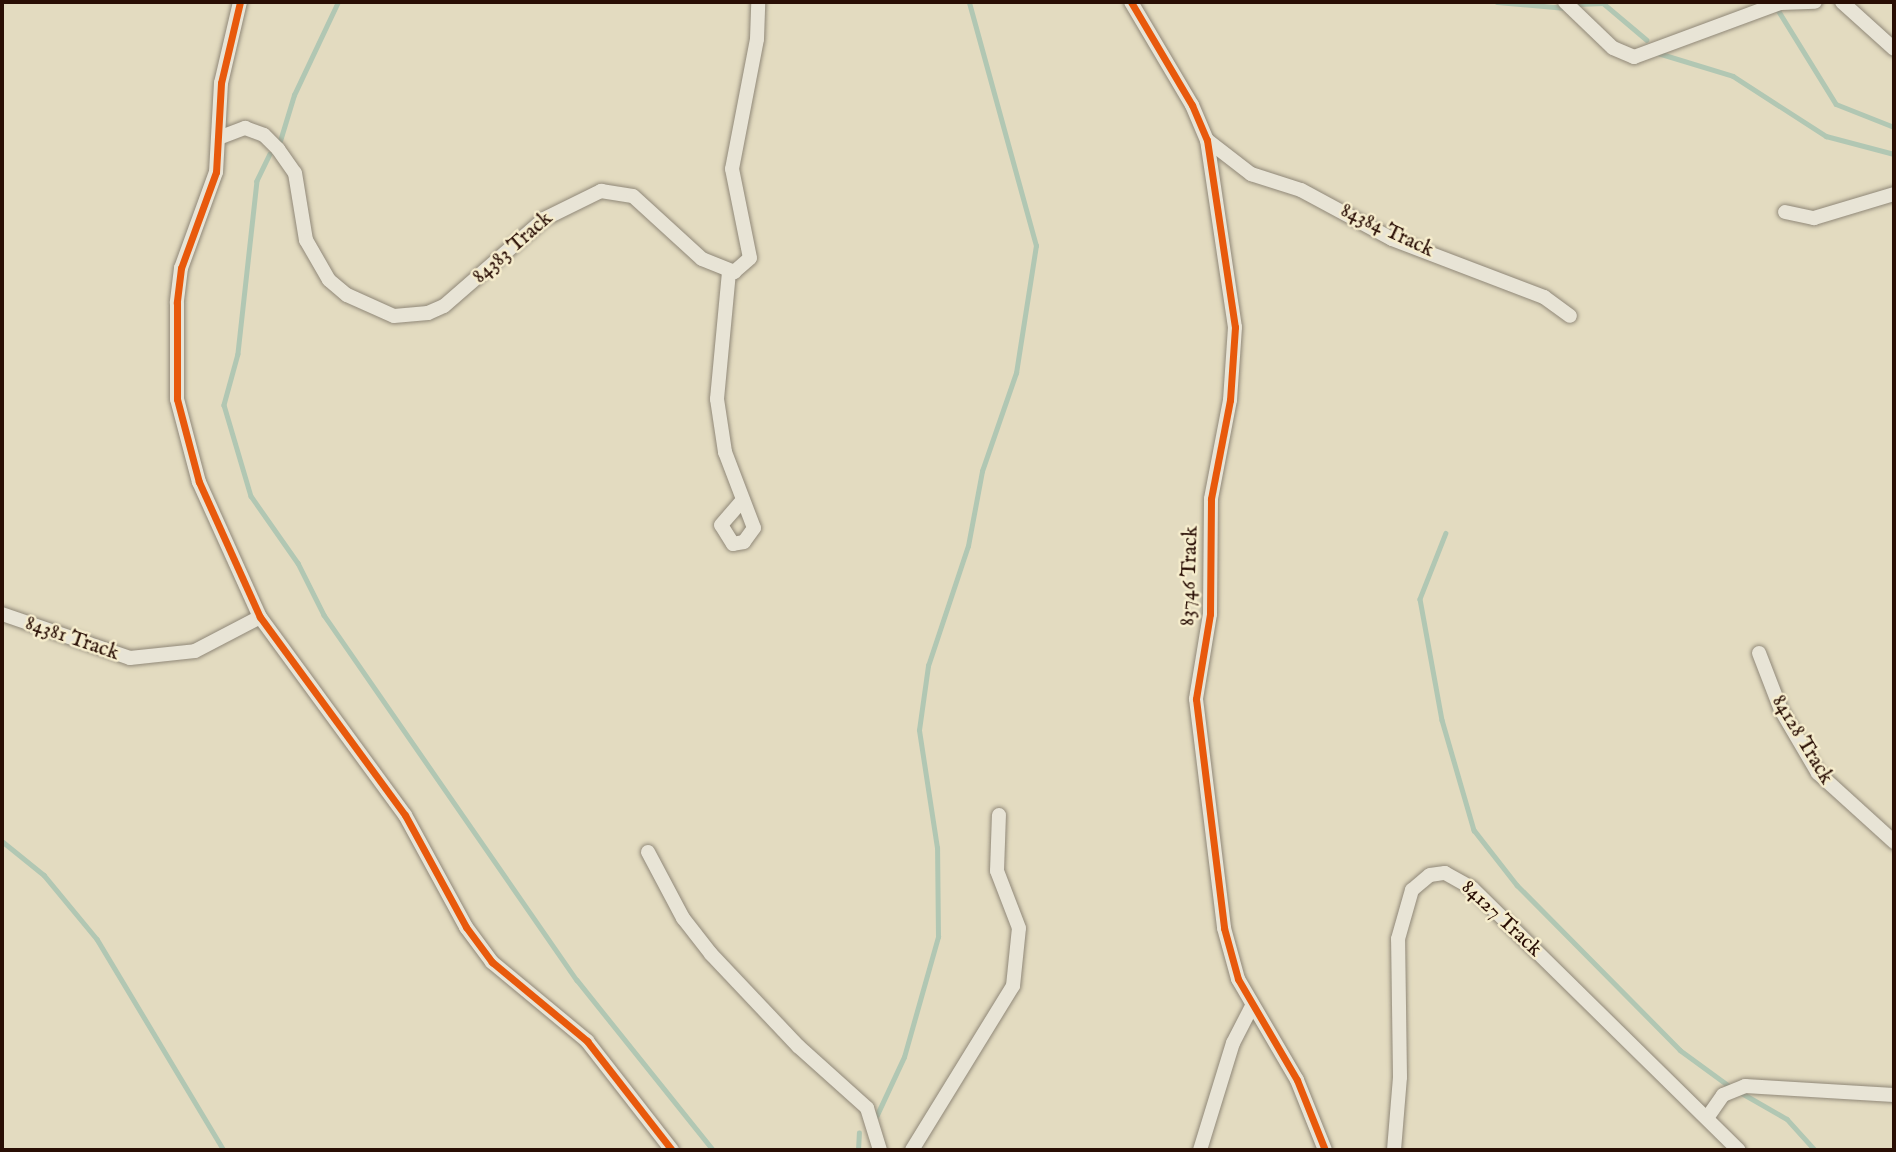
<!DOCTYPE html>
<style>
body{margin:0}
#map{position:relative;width:1896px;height:1152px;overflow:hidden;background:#e3dbc0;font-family:"IM FELL English",serif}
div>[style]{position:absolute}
.stream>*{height:4.5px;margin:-2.25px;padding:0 2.25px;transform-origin:2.25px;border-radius:2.25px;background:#b1c7b3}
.roads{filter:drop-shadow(0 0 2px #908878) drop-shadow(0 0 2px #908878)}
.street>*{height:14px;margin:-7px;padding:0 7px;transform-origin:7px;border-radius:7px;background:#e8e4d6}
.cycleway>*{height:7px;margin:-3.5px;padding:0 3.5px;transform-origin:3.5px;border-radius:3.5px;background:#e8590c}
span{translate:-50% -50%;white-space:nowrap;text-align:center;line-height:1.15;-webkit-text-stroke:5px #f6edcd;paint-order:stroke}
.street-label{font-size:21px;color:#290e04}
.frame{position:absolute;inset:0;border:4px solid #290e04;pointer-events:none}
</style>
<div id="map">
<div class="stream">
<i style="left:1497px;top:2px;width:69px;rotate:5deg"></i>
<i style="left:1577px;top:4px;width:26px;rotate:-2deg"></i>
<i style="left:1603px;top:3px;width:57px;rotate:40.1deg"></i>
<i style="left:1778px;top:10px;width:110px;rotate:58.3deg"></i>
<i style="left:1836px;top:104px;width:62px;rotate:21.6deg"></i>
<i style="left:1658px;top:53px;width:78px;rotate:17deg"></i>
<i style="left:1733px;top:76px;width:111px;rotate:32.8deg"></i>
<i style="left:1826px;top:136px;width:70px;rotate:14.8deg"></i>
<i style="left:280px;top:141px;width:48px;rotate:-73.1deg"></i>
<i style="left:294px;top:95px;width:103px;rotate:-64.7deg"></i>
<i style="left:270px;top:154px;width:30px;rotate:116deg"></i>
<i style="left:257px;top:181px;width:174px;rotate:96.3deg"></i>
<i style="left:238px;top:354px;width:53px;rotate:105.4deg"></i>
<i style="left:224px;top:405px;width:95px;rotate:73.5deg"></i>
<i style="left:251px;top:496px;width:82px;rotate:55deg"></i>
<i style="left:298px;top:563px;width:58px;rotate:63.4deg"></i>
<i style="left:324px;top:615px;width:444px;rotate:55.3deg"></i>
<i style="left:577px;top:980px;width:218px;rotate:51.3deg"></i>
<i style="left:1446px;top:533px;width:71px;rotate:111.5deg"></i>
<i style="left:1420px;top:599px;width:123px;rotate:79.7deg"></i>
<i style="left:1442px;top:720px;width:115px;rotate:73.8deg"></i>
<i style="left:1474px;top:830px;width:70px;rotate:52deg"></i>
<i style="left:1517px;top:885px;width:232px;rotate:45.3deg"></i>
<i style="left:1680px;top:1050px;width:64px;rotate:36.2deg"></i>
<i style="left:2px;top:841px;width:54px;rotate:39deg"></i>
<i style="left:44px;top:875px;width:83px;rotate:50.4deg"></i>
<i style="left:97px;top:939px;width:246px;rotate:59deg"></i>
<i style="left:1740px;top:1092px;width:54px;rotate:29.9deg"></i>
<i style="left:1787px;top:1119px;width:42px;rotate:47.9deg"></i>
<i style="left:876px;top:1117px;width:66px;rotate:-65deg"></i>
<i style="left:904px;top:1057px;width:125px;rotate:-74.2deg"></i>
<i style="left:938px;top:937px;width:89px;rotate:-90.6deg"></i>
<i style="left:937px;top:848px;width:119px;rotate:-98.7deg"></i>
<i style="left:919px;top:730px;width:65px;rotate:-82deg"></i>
<i style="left:928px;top:666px;width:126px;rotate:-71.6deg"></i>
<i style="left:968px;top:546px;width:76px;rotate:-79.4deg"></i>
<i style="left:982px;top:471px;width:104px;rotate:-70.9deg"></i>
<i style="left:1016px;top:373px;width:129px;rotate:-81.1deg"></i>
<i style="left:1036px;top:246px;width:253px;rotate:-105.4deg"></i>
<i style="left:858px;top:1150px;width:17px;rotate:-87deg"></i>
</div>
<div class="roads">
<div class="street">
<i style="left:240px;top:2px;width:83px;rotate:103.2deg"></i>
<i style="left:221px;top:83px;width:89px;rotate:93.2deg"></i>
<i style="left:216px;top:172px;width:102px;rotate:110deg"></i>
<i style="left:181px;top:268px;width:35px;rotate:97deg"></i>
<i style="left:177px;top:303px;width:96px;rotate:90deg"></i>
<i style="left:177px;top:399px;width:86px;rotate:75.2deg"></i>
<i style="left:199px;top:482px;width:148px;rotate:65.7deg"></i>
<i style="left:260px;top:617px;width:245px;rotate:53.8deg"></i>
<i style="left:405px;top:815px;width:128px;rotate:61.4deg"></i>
<i style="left:466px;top:927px;width:44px;rotate:53.4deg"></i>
<i style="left:492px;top:962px;width:124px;rotate:39.7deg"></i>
<i style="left:587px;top:1041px;width:138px;rotate:52.1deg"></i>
<i style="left:1131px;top:2px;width:120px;rotate:59.4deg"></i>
<i style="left:1192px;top:105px;width:38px;rotate:67deg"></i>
<i style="left:1207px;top:140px;width:189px;rotate:81.5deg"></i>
<i style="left:1235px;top:327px;width:73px;rotate:93.9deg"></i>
<i style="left:1230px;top:400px;width:101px;rotate:100.9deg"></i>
<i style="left:1211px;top:499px;width:115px;rotate:90.5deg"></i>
<i style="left:1210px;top:614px;width:86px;rotate:99.4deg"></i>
<i style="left:1196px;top:699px;width:231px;rotate:83deg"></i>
<i style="left:1224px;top:928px;width:53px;rotate:74.6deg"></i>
<i style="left:1238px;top:979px;width:117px;rotate:59.7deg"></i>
<i style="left:1297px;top:1080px;width:75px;rotate:68.2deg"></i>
<i style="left:1565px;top:2px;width:66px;rotate:43.8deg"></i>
<i style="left:1613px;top:48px;width:23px;rotate:23deg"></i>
<i style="left:1634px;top:57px;width:156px;rotate:-20.3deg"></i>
<i style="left:1780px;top:3px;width:35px;rotate:-2deg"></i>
<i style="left:1842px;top:2px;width:70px;rotate:42.1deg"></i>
<i style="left:221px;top:137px;width:26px;rotate:-21deg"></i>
<i style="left:245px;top:128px;width:20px;rotate:20deg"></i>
<i style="left:264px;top:135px;width:20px;rotate:45deg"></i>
<i style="left:278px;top:149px;width:29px;rotate:55deg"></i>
<i style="left:295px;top:173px;width:68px;rotate:80.7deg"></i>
<i style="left:306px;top:240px;width:46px;rotate:60.1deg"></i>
<i style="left:329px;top:280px;width:23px;rotate:40deg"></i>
<i style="left:347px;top:295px;width:51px;rotate:24.1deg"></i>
<i style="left:394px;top:316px;width:34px;rotate:-5deg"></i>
<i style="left:428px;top:313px;width:17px;rotate:-24deg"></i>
<i style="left:444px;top:306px;width:133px;rotate:-41deg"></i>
<i style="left:544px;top:219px;width:64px;rotate:-26.2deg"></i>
<i style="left:601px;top:191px;width:32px;rotate:9deg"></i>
<i style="left:633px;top:196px;width:93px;rotate:42.4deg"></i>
<i style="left:702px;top:259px;width:35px;rotate:22deg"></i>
<i style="left:734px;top:272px;width:21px;rotate:-41deg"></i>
<i style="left:750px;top:258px;width:91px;rotate:-101.4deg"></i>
<i style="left:732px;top:169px;width:132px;rotate:-79.1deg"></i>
<i style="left:757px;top:39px;width:37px;rotate:-88deg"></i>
<i style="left:1207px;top:140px;width:56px;rotate:37.7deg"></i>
<i style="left:1251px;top:174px;width:52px;rotate:17.7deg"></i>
<i style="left:1301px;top:190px;width:103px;rotate:28.3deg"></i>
<i style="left:1392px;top:239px;width:163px;rotate:20.9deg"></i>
<i style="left:1544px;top:297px;width:32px;rotate:36deg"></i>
<i style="left:1785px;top:212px;width:30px;rotate:12deg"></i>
<i style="left:1814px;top:218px;width:84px;rotate:-16.7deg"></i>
<i style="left:729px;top:272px;width:128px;rotate:95.4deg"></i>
<i style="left:717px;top:399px;width:54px;rotate:81.4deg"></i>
<i style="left:725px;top:452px;width:81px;rotate:69.1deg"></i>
<i style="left:754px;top:528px;width:17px;rotate:126deg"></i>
<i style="left:744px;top:542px;width:11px;rotate:170deg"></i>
<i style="left:733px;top:544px;width:22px;rotate:-122deg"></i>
<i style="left:721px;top:525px;width:33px;rotate:-49deg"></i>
<i style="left:2px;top:614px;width:135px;rotate:19deg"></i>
<i style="left:130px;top:658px;width:65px;rotate:-6.1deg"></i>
<i style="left:195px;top:651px;width:73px;rotate:-27.6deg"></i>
<i style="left:1759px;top:653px;width:61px;rotate:68.9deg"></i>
<i style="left:1781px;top:710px;width:73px;rotate:59.6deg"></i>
<i style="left:1818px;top:773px;width:103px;rotate:42.2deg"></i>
<i style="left:648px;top:852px;width:75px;rotate:62.1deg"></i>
<i style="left:683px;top:918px;width:46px;rotate:52.1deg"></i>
<i style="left:711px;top:954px;width:127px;rotate:46.6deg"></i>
<i style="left:798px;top:1046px;width:93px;rotate:41.9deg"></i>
<i style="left:867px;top:1108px;width:44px;rotate:72.8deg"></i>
<i style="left:1707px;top:1118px;width:28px;rotate:-55deg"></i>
<i style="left:1723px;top:1095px;width:24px;rotate:-22deg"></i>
<i style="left:1745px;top:1086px;width:149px;rotate:3.5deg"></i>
<i style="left:912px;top:1150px;width:193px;rotate:-58.4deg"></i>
<i style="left:1013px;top:986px;width:58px;rotate:-84.1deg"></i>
<i style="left:1019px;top:928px;width:61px;rotate:-111.1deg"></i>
<i style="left:997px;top:871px;width:56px;rotate:-88deg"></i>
<i style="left:1200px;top:1150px;width:112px;rotate:-72.9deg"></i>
<i style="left:1233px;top:1043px;width:42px;rotate:-62.8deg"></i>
<i style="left:1394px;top:1150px;width:73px;rotate:-85.3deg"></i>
<i style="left:1400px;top:1077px;width:138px;rotate:-90.8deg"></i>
<i style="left:1398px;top:939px;width:51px;rotate:-74.1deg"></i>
<i style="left:1412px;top:890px;width:23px;rotate:-40deg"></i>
<i style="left:1430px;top:875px;width:15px;rotate:-8deg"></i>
<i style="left:1445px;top:873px;width:31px;rotate:29deg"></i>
<i style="left:1472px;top:888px;width:374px;rotate:44.5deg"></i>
</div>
</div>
<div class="cycleway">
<i style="left:240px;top:2px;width:83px;rotate:103.2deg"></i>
<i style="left:221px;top:83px;width:89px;rotate:93.2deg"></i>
<i style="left:216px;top:172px;width:102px;rotate:110deg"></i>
<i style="left:181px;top:268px;width:35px;rotate:97deg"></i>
<i style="left:177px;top:303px;width:96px;rotate:90deg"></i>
<i style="left:177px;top:399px;width:86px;rotate:75.2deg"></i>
<i style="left:199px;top:482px;width:148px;rotate:65.7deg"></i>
<i style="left:260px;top:617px;width:245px;rotate:53.8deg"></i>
<i style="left:405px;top:815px;width:128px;rotate:61.4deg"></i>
<i style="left:466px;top:927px;width:44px;rotate:53.4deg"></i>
<i style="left:492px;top:962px;width:124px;rotate:39.7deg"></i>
<i style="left:587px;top:1041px;width:138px;rotate:52.1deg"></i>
<i style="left:1131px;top:2px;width:120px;rotate:59.4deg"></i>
<i style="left:1192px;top:105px;width:38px;rotate:67deg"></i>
<i style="left:1207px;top:140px;width:189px;rotate:81.5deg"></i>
<i style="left:1235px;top:327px;width:73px;rotate:93.9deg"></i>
<i style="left:1230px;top:400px;width:101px;rotate:100.9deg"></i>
<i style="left:1211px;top:499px;width:115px;rotate:90.5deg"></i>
<i style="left:1210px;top:614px;width:86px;rotate:99.4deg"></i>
<i style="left:1196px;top:699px;width:231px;rotate:83deg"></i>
<i style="left:1224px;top:928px;width:53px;rotate:74.6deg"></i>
<i style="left:1238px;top:979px;width:117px;rotate:59.7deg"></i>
<i style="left:1297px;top:1080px;width:75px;rotate:68.2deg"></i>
</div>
<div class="street-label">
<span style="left:1387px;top:231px;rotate:25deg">84384 Track</span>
<span style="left:513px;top:248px;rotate:-41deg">84383 Track</span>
<span style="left:1190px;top:576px;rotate:-88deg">83746 Track</span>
<span style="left:72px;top:639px;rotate:19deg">84381 Track</span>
<span style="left:1802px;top:740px;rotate:59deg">84128 Track</span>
<span style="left:1501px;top:919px;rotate:43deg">84127 Track</span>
</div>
<div class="frame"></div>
</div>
